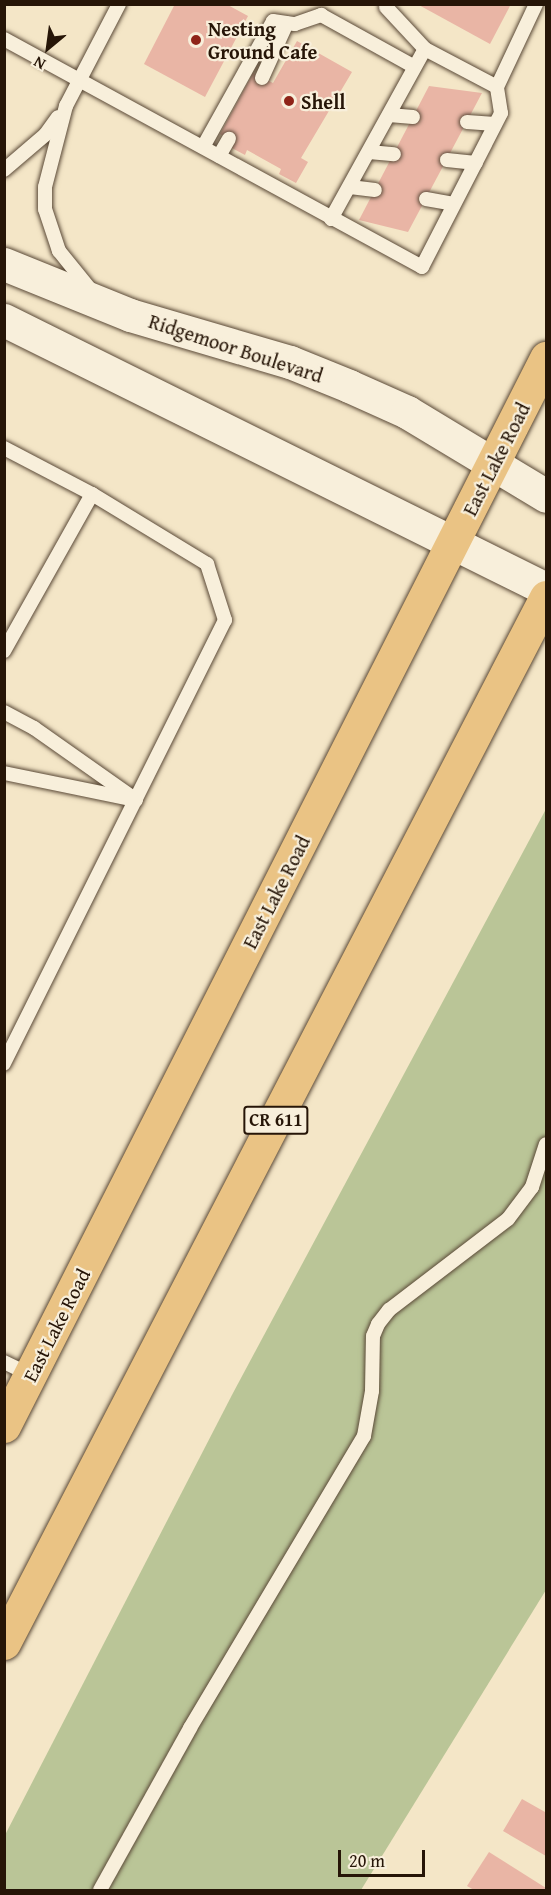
<!DOCTYPE html>
<style>
body{margin:0}
#map{position:relative;width:551px;height:1895px;overflow:hidden;background:#f4e6c7;font-family:"Gentium Book Plus",serif}
div>[style]{position:absolute}
.green>*{inset:0;background:#bac597}
.building>*{inset:0;background:#e9b5a5}
.roads{filter:drop-shadow(0 0 2px #5a4937) drop-shadow(0 0 2px #5a4937)}
.lane>*{height:14px;margin:-7px;padding:0 7px;transform-origin:7px;border-radius:7px;background:#f8efdb}
.secondary>*{height:33px;margin:-16.5px;padding:0 16.5px;transform-origin:16.5px;border-radius:16.5px;background:#f8efdb}
.primary>*{height:33px;margin:-16.5px;padding:0 16.5px;transform-origin:16.5px;border-radius:16.5px;background:#eac384}
.dots>*{width:16px;height:16px;translate:-50% -50%;box-sizing:border-box;border:3px solid #f8efdb;border-radius:50%}
span{translate:-50% -50%;white-space:nowrap;text-align:center;line-height:1.15;-webkit-text-stroke:4.5px #f8efdb;paint-order:stroke}
.shield-label span{padding:2px 4px;background:#f8efdb;border:2px solid;border-radius:4px;-webkit-text-stroke-width:0}
.shield-label{font-size:18px;color:#261507;font-weight:700}
.poi-label{font-size:20px;color:#261507;font-weight:700}
.left{translate:0 -50%;text-align:left}
.street-label{font-size:20px;color:#261507}
.frame{position:absolute;inset:0;border:6px solid #261507;pointer-events:none}
.north{position:absolute;left:18px;top:18px;width:60px;height:60px;-webkit-text-stroke:4px #f8efdb;paint-order:stroke;rotate:209deg;font-size:16px;font-weight:700;line-height:24px;text-align:center;color:#261507}
.north::after{content:'';display:block;margin:auto;width:21px;height:27px;background:#261507;clip-path:polygon(50% 0,100% 100%,50% 72%,0 100%)}
.scale{position:absolute;left:338px;top:1850px;width:87px;height:27px;box-sizing:border-box;border:3px solid #261507;border-top:0;padding-left:8px;font-size:18px;line-height:21px;white-space:nowrap;color:#261507;-webkit-text-stroke:4px #f8efdb;paint-order:stroke}
</style>
<div id="map">
<div class="green">
<i style="clip-path:polygon(546px 809px,546px 1590px,361px 1890px,5px 1890px,4px 1837px,233px 1393px)"></i>
</div>
<div class="building">
<i style="clip-path:polygon(175px 4px,226px 4px,248px 16px,205px 97px,144px 64px)"></i>
<i style="clip-path:polygon(417px 4px,511px 4px,490px 44px)"></i>
<i style="clip-path:polygon(297px 41px,352px 72px,301px 158px,308px 162px,296px 183px,279px 174px,281px 169px,247px 150px,245px 155px,230px 147px,233px 141px,220px 134px,253px 73px,273px 83px)"></i>
<i style="clip-path:polygon(429px 86px,482px 93px,408px 232px,359px 220px)"></i>
<i style="clip-path:polygon(522px 1799px,545px 1812px,546px 1809px,546px 1856px,503px 1831px)"></i>
<i style="clip-path:polygon(489px 1852px,546px 1888px,546px 1890px,474px 1890px,467px 1886px)"></i>
</div>
<div class="roads">
<div class="lane">
<i style="left:386px;top:7px;width:57px;rotate:47.1deg"></i>
<i style="left:4px;top:39px;width:476px;rotate:28.6deg"></i>
<i style="left:422px;top:267px;width:173px;rotate:-62.8deg"></i>
<i style="left:501px;top:113px;width:26px;rotate:-99deg"></i>
<i style="left:497px;top:87px;width:92px;rotate:-64.8deg"></i>
<i style="left:262px;top:78px;width:60px;rotate:-65.6deg"></i>
<i style="left:389px;top:115px;width:24px;rotate:5deg"></i>
<i style="left:467px;top:122px;width:28px;rotate:4deg"></i>
<i style="left:203px;top:147px;width:144px;rotate:-60.9deg"></i>
<i style="left:273px;top:21px;width:22px;rotate:8deg"></i>
<i style="left:295px;top:24px;width:28px;rotate:-19deg"></i>
<i style="left:321px;top:15px;width:107px;rotate:29deg"></i>
<i style="left:369px;top:152px;width:25px;rotate:5deg"></i>
<i style="left:219px;top:156px;width:20px;rotate:-60deg"></i>
<i style="left:447px;top:160px;width:29px;rotate:6deg"></i>
<i style="left:4px;top:170px;width:54px;rotate:-40.5deg"></i>
<i style="left:45px;top:135px;width:22px;rotate:-54deg"></i>
<i style="left:350px;top:187px;width:25px;rotate:7deg"></i>
<i style="left:426px;top:199px;width:28px;rotate:10deg"></i>
<i style="left:331px;top:219px;width:194px;rotate:-61.1deg"></i>
<i style="left:425px;top:49px;width:81px;rotate:27.8deg"></i>
<i style="left:89px;top:288px;width:48px;rotate:-129deg"></i>
<i style="left:59px;top:251px;width:44px;rotate:-108.4deg"></i>
<i style="left:45px;top:209px;width:22px;rotate:-90deg"></i>
<i style="left:45px;top:187px;width:84px;rotate:-75.5deg"></i>
<i style="left:66px;top:106px;width:115px;rotate:-62.5deg"></i>
<i style="left:4px;top:448px;width:99px;rotate:27.6deg"></i>
<i style="left:92px;top:494px;width:135px;rotate:31.3deg"></i>
<i style="left:207px;top:564px;width:59px;rotate:72.2deg"></i>
<i style="left:225px;top:620px;width:496px;rotate:116.5deg"></i>
<i style="left:4px;top:651px;width:180px;rotate:-60.7deg"></i>
<i style="left:4px;top:712px;width:34px;rotate:28deg"></i>
<i style="left:34px;top:728px;width:125px;rotate:35.2deg"></i>
<i style="left:4px;top:773px;width:130px;rotate:11.6deg"></i>
<i style="left:4px;top:1362px;width:30px;rotate:26deg"></i>
<i style="left:100px;top:1890px;width:185px;rotate:-60.9deg"></i>
<i style="left:190px;top:1728px;width:340px;rotate:-59.2deg"></i>
<i style="left:364px;top:1436px;width:46px;rotate:-79.9deg"></i>
<i style="left:372px;top:1391px;width:55px;rotate:-89deg"></i>
<i style="left:373px;top:1336px;width:13px;rotate:-67deg"></i>
<i style="left:378px;top:1324px;width:18px;rotate:-52deg"></i>
<i style="left:389px;top:1310px;width:150px;rotate:-37.4deg"></i>
<i style="left:508px;top:1219px;width:40px;rotate:-53deg"></i>
<i style="left:532px;top:1187px;width:45px;rotate:-72deg"></i>
</div>
<div class="secondary">
<i style="left:4px;top:264px;width:136px;rotate:22deg"></i>
<i style="left:130px;top:315px;width:167px;rotate:16.4deg"></i>
<i style="left:290px;top:362px;width:64px;rotate:22.1deg"></i>
<i style="left:349px;top:386px;width:64px;rotate:24.1deg"></i>
<i style="left:407px;top:412px;width:162px;rotate:31.1deg"></i>
<i style="left:4px;top:320px;width:605px;rotate:26.4deg"></i>
</div>
<div class="primary">
<i style="left:4px;top:1426px;width:1198px;rotate:-63.09deg"></i>
<i style="left:4px;top:1643px;width:1178px;rotate:-62.61deg"></i>
</div>
</div>
<div class="dots">
<i style="left:196px;top:40px;background:#8f2418"></i>
<i style="left:289px;top:101px;background:#8f2418"></i>
</div>
<div class="shield-label">
<span style="left:276px;top:1120px">CR 611</span>
</div>
<div class="poi-label">
<span class="left" style="left:208px;top:40px">Nesting<br>Ground Cafe</span>
<span class="left" style="left:301px;top:101px">Shell</span>
</div>
<div class="street-label">
<span style="left:236px;top:348px;rotate:18deg">Ridgemoor Boulevard</span>
<span style="left:496px;top:459px;rotate:-63deg">East Lake Road</span>
<span style="left:276px;top:892px;rotate:-63deg">East Lake Road</span>
<span style="left:56px;top:1325px;rotate:-63deg">East Lake Road</span>
</div>
<div class="frame"></div>
<div class="north">N</div>
<div class="scale">20 m</div>
</div>
